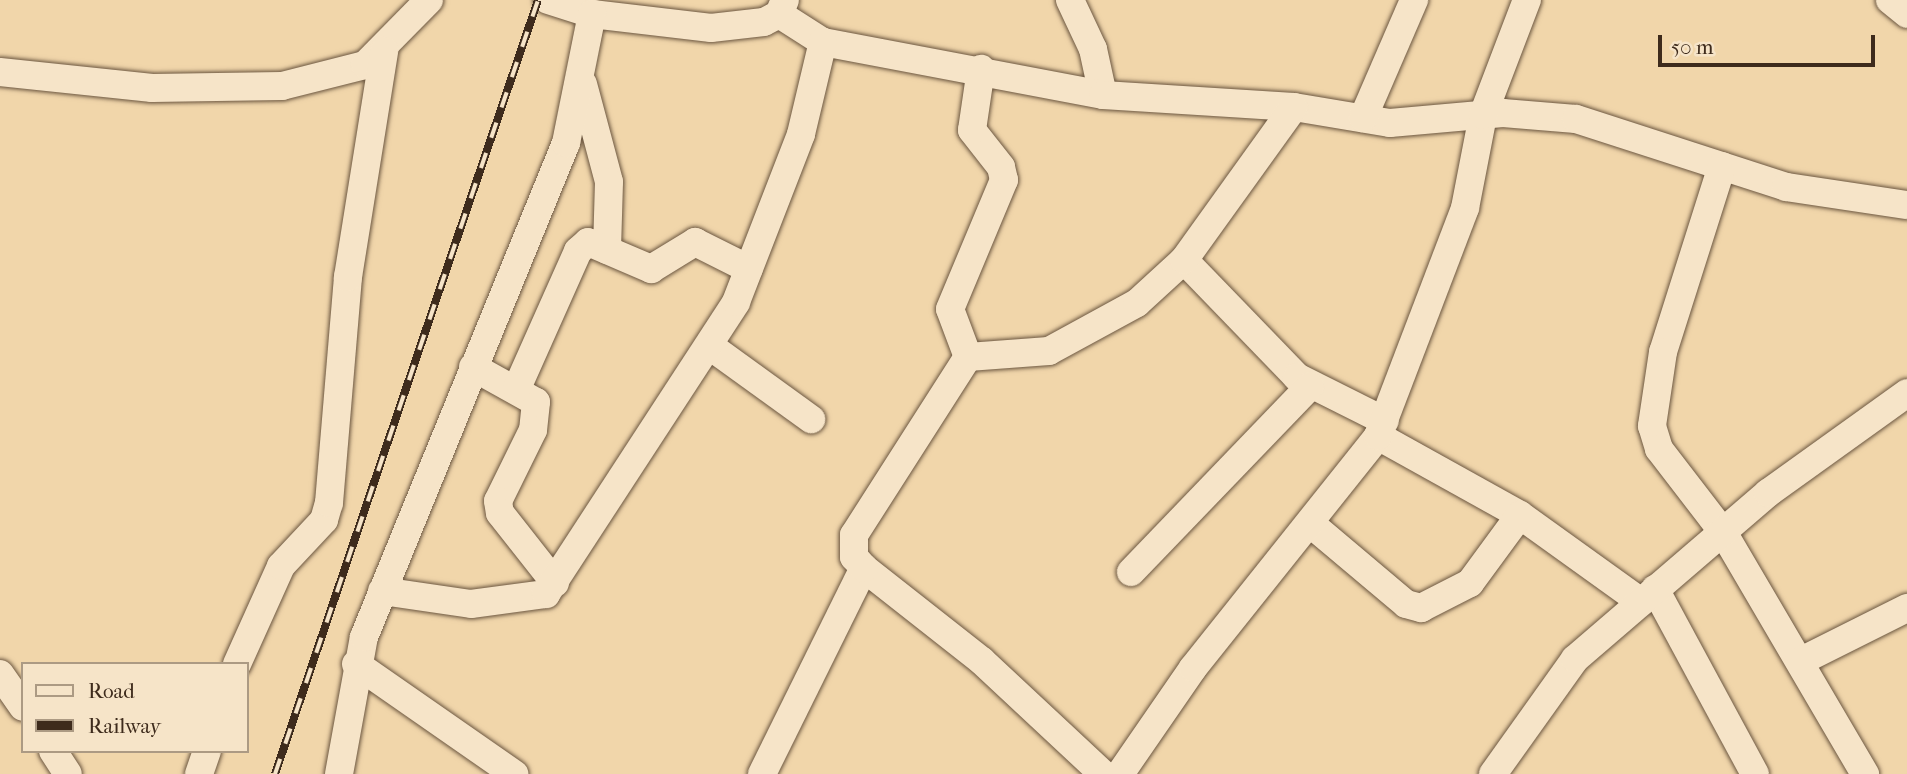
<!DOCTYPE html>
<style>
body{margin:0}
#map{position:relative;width:1907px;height:774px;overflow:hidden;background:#f1d6aa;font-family:"IM FELL French Canon",serif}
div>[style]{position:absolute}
.roads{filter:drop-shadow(0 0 2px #6b5640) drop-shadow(0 0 2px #6b5640)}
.minor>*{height:28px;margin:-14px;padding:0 14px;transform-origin:14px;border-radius:14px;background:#f6e4c8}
.rail>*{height:8px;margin-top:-4px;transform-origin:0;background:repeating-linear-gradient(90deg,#f6e4c8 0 16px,#3e2b1c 0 32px);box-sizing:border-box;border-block:2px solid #3e2b1c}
span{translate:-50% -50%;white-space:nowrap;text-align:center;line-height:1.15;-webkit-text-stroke:6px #f6e4c8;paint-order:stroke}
.legend{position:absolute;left:21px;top:662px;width:228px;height:91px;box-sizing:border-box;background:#f6e4c8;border:2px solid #ac9a83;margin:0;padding:9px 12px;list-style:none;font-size:21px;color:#3e2b1c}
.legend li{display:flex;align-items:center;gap:14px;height:35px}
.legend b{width:35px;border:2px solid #ac9a83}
.scale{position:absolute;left:1658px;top:35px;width:217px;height:32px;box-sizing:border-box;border:4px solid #3e2b1c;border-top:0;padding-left:9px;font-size:21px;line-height:24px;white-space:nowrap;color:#3e2b1c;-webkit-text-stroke:5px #f6e4c8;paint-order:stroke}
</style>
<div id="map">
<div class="roads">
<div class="minor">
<i style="left:548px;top:0;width:46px;rotate:17.7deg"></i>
<i style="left:592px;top:14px;width:120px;rotate:6.7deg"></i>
<i style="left:711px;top:28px;width:53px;rotate:-6.5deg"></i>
<i style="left:764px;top:22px;width:17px;rotate:-28deg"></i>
<i style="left:779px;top:14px;width:15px;rotate:-67deg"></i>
<i style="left:1070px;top:0;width:54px;rotate:64.9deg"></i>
<i style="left:1093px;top:49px;width:47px;rotate:77.7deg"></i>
<i style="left:1890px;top:0;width:22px;rotate:39deg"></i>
<i style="left:779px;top:14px;width:52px;rotate:32.5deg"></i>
<i style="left:823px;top:42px;width:285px;rotate:10.7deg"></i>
<i style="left:1103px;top:95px;width:191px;rotate:3.6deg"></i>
<i style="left:1294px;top:107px;width:97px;rotate:9.5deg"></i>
<i style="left:1390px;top:123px;width:113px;rotate:-5.1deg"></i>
<i style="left:1503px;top:113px;width:73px;rotate:4.7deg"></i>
<i style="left:1576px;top:119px;width:221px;rotate:17.9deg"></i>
<i style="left:1786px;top:187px;width:122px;rotate:8.5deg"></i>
<i style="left:0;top:72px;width:153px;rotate:6deg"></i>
<i style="left:152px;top:88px;width:130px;rotate:-0.9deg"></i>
<i style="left:282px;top:86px;width:86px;rotate:-14.2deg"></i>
<i style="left:365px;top:65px;width:91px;rotate:-45.4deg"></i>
<i style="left:583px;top:84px;width:101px;rotate:75.1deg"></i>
<i style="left:609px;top:182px;width:68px;rotate:91.7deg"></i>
<i style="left:1363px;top:118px;width:129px;rotate:-66.6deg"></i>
<i style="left:1722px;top:166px;width:195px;rotate:107.6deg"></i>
<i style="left:1663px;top:352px;width:75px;rotate:98.5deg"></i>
<i style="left:1652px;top:426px;width:24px;rotate:73deg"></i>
<i style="left:1659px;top:449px;width:105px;rotate:52.4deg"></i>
<i style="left:1723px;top:532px;width:281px;rotate:59.6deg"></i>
<i style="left:1184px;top:260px;width:163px;rotate:46deg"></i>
<i style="left:1297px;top:377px;width:98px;rotate:26.6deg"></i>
<i style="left:710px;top:346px;width:125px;rotate:35.9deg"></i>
<i style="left:968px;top:357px;width:51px;rotate:-110.6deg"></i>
<i style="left:950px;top:309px;width:140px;rotate:-67.3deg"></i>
<i style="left:1004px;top:180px;width:13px;rotate:-103deg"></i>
<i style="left:1001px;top:167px;width:47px;rotate:-128.1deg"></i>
<i style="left:972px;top:130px;width:62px;rotate:-81.6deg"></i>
<i style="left:473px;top:367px;width:72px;rotate:29.1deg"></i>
<i style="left:536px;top:402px;width:28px;rotate:96deg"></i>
<i style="left:533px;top:430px;width:79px;rotate:116.2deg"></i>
<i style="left:498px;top:501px;width:12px;rotate:81deg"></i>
<i style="left:500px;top:513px;width:89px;rotate:51.8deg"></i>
<i style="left:517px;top:388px;width:150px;rotate:-66deg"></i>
<i style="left:578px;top:251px;width:13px;rotate:-42deg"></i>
<i style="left:588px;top:242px;width:69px;rotate:23.2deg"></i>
<i style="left:651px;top:269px;width:52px;rotate:-31.5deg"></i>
<i style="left:695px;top:242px;width:60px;rotate:26.6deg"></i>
<i style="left:1378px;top:436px;width:162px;rotate:29.1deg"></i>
<i style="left:1520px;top:515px;width:149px;rotate:35.7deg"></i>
<i style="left:1311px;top:524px;width:124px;rotate:40.1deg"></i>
<i style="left:1406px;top:604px;width:16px;rotate:15deg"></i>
<i style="left:1421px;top:608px;width:55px;rotate:-27deg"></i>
<i style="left:1470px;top:583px;width:84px;rotate:-53.7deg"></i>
<i style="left:1131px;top:572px;width:258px;rotate:-46.1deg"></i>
<i style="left:1655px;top:589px;width:210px;rotate:61.6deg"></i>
<i style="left:382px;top:591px;width:90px;rotate:8.3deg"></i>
<i style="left:471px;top:604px;width:76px;rotate:-7.6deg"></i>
<i style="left:546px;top:594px;width:348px;rotate:-56.9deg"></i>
<i style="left:736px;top:302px;width:180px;rotate:-68.8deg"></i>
<i style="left:801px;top:134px;width:95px;rotate:-76.6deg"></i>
<i style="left:1801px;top:661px;width:119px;rotate:-26.6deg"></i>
<i style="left:237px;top:664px;width:107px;rotate:-65.8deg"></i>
<i style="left:281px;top:566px;width:63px;rotate:-46.9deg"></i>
<i style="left:324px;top:520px;width:18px;rotate:-74deg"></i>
<i style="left:329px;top:503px;width:227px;rotate:-85.2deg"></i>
<i style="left:348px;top:277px;width:229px;rotate:-80.9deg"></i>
<i style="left:356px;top:664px;width:193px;rotate:34.8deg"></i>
<i style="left:0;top:674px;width:40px;rotate:55.1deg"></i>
<i style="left:53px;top:751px;width:27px;rotate:57deg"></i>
<i style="left:199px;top:774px;width:24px;rotate:-71deg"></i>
<i style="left:339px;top:774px;width:139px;rotate:-79.7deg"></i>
<i style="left:364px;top:637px;width:534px;rotate:-67.76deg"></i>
<i style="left:566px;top:143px;width:132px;rotate:-78.6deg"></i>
<i style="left:762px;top:774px;width:230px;rotate:-63.7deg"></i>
<i style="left:1103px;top:774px;width:166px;rotate:-137deg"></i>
<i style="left:982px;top:661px;width:150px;rotate:-141.8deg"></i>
<i style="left:864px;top:568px;width:15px;rotate:-132deg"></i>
<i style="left:854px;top:557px;width:22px;rotate:-90deg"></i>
<i style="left:854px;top:535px;width:211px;rotate:-57.4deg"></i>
<i style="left:968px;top:357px;width:81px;rotate:-4.2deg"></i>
<i style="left:1049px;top:351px;width:100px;rotate:-28.6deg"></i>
<i style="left:1137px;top:303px;width:64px;rotate:-42.5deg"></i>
<i style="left:1184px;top:260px;width:188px;rotate:-54.3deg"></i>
<i style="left:1120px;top:774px;width:129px;rotate:-55.4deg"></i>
<i style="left:1193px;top:668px;width:297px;rotate:-51.4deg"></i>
<i style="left:1378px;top:436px;width:244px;rotate:-69.1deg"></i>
<i style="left:1465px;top:208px;width:95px;rotate:-79deg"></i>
<i style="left:1483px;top:115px;width:123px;rotate:-69.1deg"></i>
<i style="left:1493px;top:774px;width:141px;rotate:-54.5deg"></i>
<i style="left:1575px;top:659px;width:255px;rotate:-40.7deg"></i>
<i style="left:1768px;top:493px;width:171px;rotate:-35.7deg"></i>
</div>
</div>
<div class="rail">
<i style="left:275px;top:774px;width:817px;rotate:-71.23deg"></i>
</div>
<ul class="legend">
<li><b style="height:9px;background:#f6e4c8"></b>Road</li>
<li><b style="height:9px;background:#3e2b1c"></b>Railway</li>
</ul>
<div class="scale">50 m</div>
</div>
